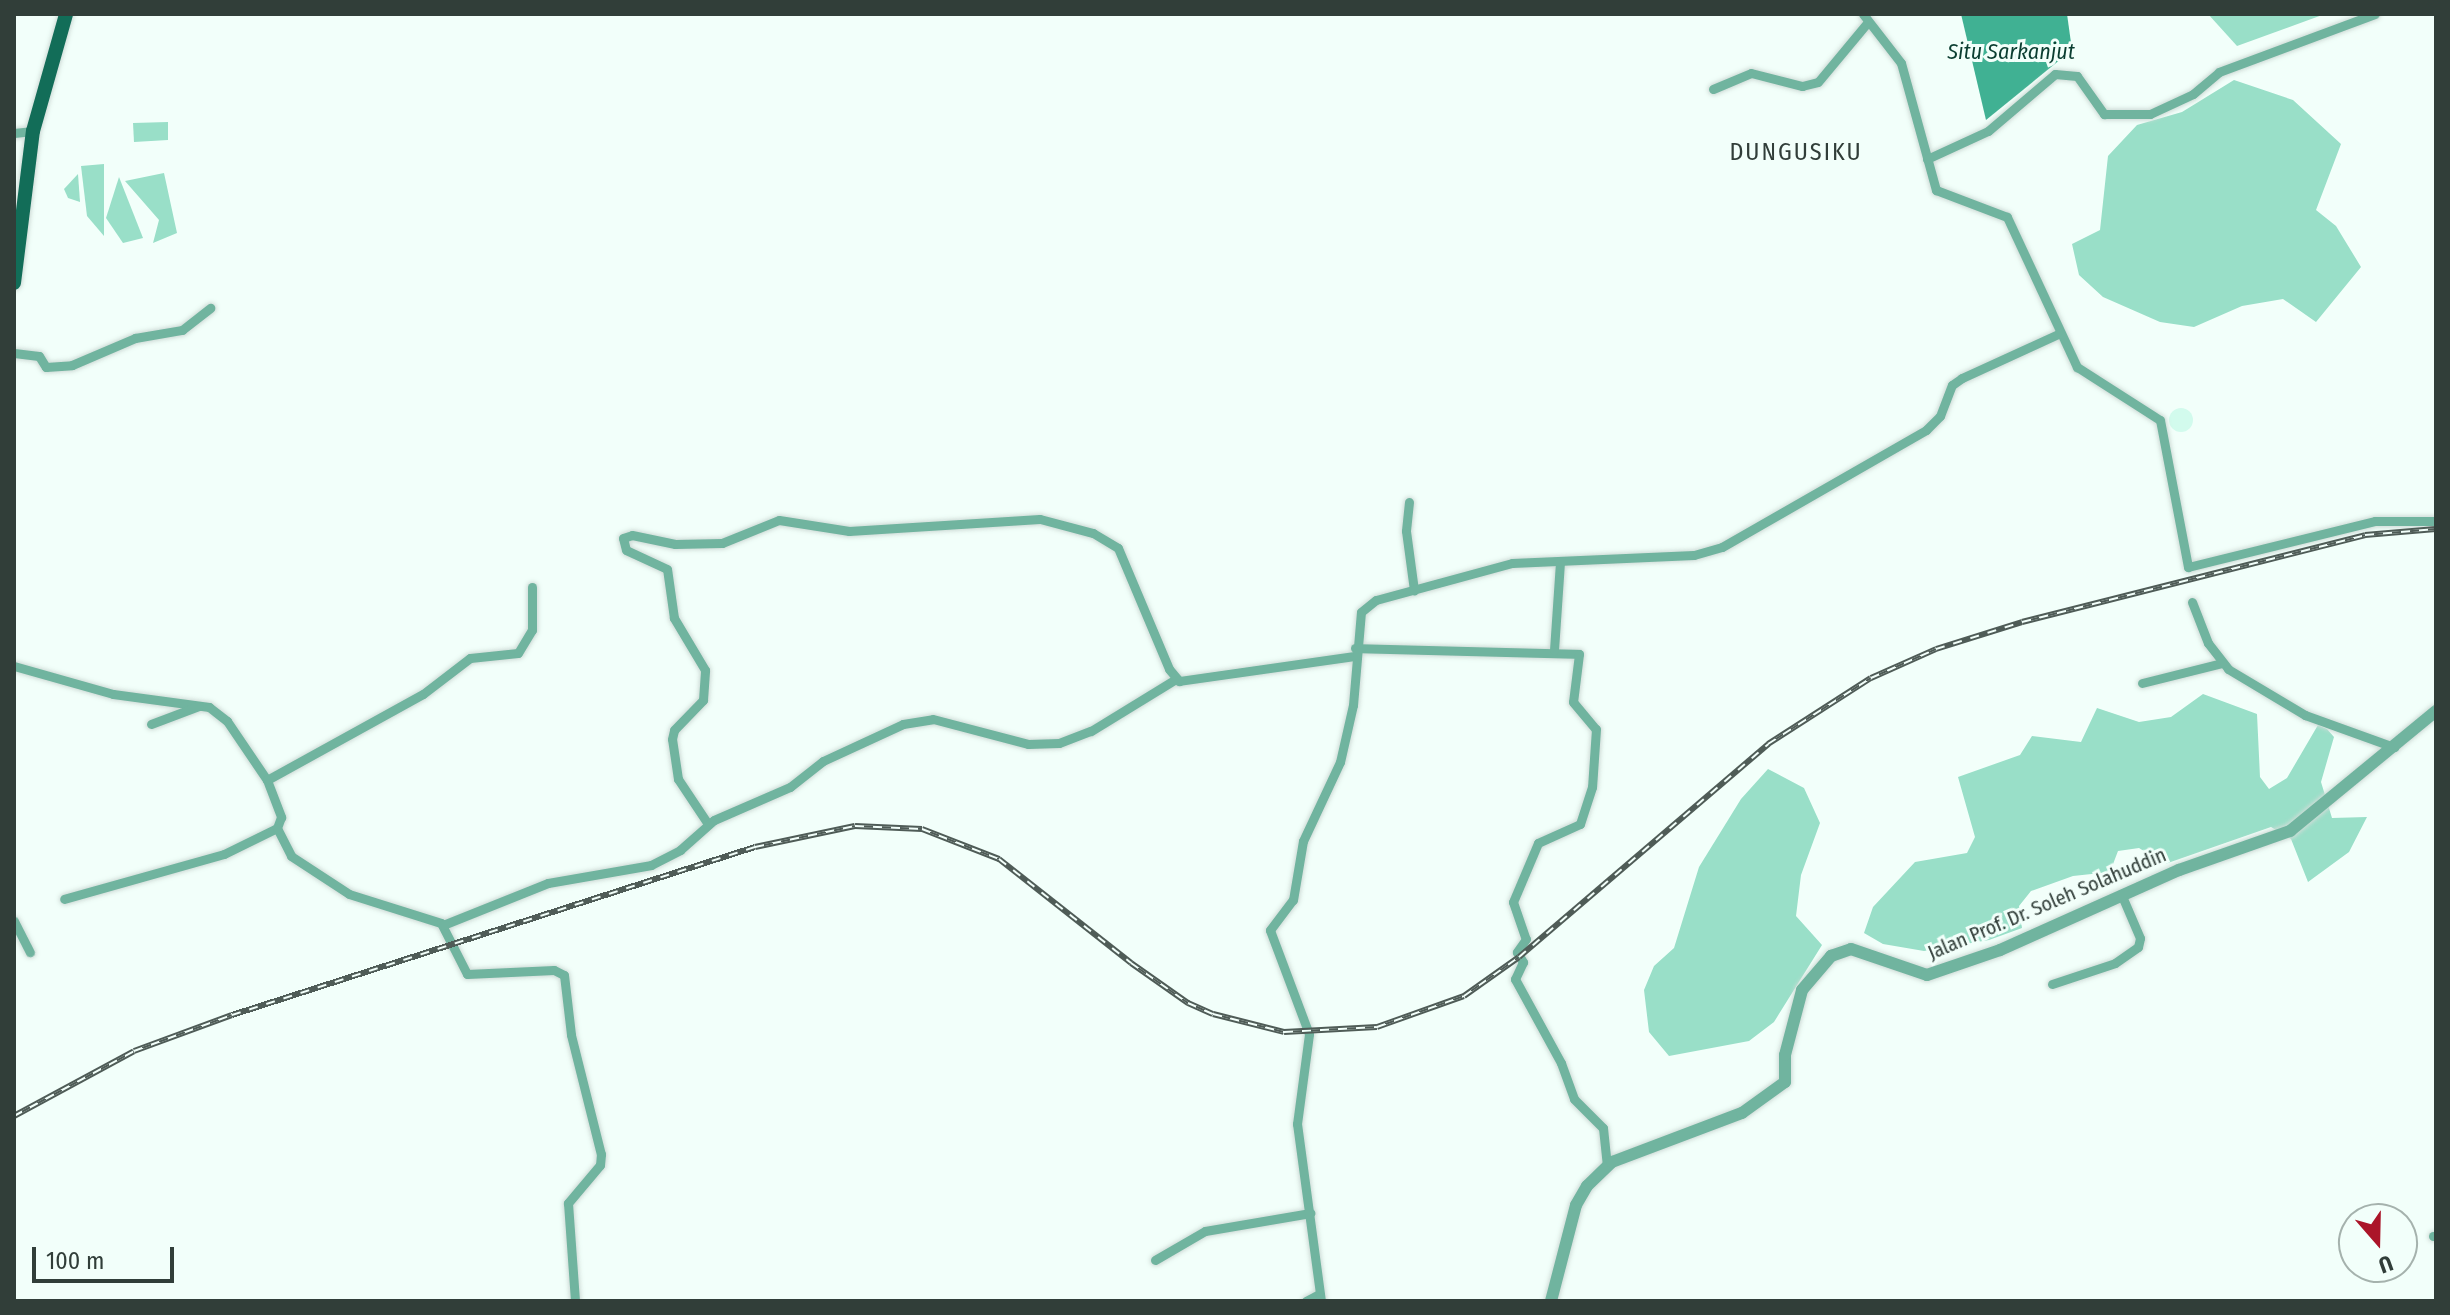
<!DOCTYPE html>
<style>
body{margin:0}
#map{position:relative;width:2450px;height:1315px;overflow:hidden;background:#f2fffa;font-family:"Fira Sans Condensed",sans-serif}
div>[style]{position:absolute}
.built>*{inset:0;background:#d2fbed}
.round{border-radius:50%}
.green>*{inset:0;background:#99dfc8}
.water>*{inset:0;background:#40b193}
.roads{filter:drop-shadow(0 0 2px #cfdcd7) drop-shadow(0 0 2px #cfdcd7)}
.minor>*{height:9px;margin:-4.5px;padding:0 4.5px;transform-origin:4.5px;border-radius:4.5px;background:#70b49f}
.tertiary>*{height:12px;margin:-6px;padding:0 6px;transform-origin:6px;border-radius:6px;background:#70b49f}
.primary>*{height:14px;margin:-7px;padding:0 7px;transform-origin:7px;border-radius:7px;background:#126d58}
.rail>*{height:6px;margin-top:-3px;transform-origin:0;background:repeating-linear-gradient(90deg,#f2fffa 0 9px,#4f5c57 0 18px);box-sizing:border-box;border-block:2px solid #4f5c57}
span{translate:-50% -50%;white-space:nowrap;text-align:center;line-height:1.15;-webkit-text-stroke:6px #f2fffa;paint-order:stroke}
.street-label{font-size:20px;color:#313e39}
.water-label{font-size:22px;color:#0b3e31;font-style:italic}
.quarter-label{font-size:24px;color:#313e39;letter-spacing:2px}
.frame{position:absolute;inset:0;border:16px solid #313e39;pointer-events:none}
.north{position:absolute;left:2338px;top:1203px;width:80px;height:80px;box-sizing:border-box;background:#f2fffa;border:2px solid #a5b2ad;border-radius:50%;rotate:160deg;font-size:22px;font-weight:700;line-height:32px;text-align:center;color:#313e39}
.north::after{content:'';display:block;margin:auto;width:28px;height:36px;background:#ab1529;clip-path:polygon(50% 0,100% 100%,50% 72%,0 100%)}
.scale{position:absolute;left:32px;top:1247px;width:142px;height:36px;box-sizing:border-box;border:4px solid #313e39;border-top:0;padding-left:10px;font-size:24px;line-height:28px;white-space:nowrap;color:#313e39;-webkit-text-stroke:6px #f2fffa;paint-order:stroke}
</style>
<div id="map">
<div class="built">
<i class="round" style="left:2169px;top:408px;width:24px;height:24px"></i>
</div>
<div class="green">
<i style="clip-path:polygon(2208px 14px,2325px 14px,2237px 46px)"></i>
<i style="clip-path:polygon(2234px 80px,2293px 100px,2341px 144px,2316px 210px,2336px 226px,2361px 267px,2316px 322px,2283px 299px,2242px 306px,2194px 327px,2160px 322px,2103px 297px,2079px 275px,2072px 244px,2100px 230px,2108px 156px,2137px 125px,2182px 112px)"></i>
<i style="clip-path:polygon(168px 122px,168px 140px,134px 142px,133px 123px)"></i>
<i style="clip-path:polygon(104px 164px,104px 236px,87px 216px,81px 166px)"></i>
<i style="clip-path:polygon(164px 173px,177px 233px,153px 243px,159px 220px,125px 181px)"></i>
<i style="clip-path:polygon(78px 174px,80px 202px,68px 198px,64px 189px)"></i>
<i style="clip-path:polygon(119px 177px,143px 238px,123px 243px,106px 218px)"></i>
<i style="clip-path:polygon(2203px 694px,2257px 714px,2260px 777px,2269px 789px,2287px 778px,2318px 725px,2327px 729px,2334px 737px,2321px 782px,2332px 818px,2367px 817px,2349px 852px,2308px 882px,2291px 839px,2271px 827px,2165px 864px,2139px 848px,2118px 851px,2110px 872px,2073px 876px,2031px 891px,2019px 906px,2022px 928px,1989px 940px,1924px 951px,1883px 944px,1864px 933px,1873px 907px,1915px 862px,1967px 853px,1975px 837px,1958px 777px,2020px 755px,2032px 736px,2081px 742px,2097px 708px,2139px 722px,2171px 717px)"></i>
<i style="clip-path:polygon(1768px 769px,1804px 788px,1820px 823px,1801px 875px,1796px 916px,1822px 945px,1774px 1022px,1749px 1041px,1669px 1056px,1649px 1032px,1644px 990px,1654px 966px,1674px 948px,1699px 867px,1741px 799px)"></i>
</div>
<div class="water">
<i style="clip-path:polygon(1961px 14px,2067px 14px,2072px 50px,1986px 120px)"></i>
</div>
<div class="roads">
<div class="minor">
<i style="left:1863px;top:14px;width:62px;rotate:52.2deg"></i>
<i style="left:1901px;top:63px;width:132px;rotate:74.6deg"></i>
<i style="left:1936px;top:190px;width:76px;rotate:20.8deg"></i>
<i style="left:2007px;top:217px;width:166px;rotate:65deg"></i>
<i style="left:2077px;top:367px;width:98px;rotate:32.6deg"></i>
<i style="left:2160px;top:420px;width:150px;rotate:79.2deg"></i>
<i style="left:2188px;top:567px;width:193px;rotate:-13.8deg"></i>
<i style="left:2375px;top:521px;width:61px"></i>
<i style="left:1713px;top:89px;width:41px;rotate:-22.8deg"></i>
<i style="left:1751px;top:73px;width:53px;rotate:14.3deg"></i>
<i style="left:1802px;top:86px;width:16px;rotate:-14deg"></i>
<i style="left:1818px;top:82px;width:77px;rotate:-50.3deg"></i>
<i style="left:14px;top:133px;width:19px;rotate:-6deg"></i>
<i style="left:1927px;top:159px;width:67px;rotate:-24.7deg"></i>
<i style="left:1988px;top:131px;width:88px;rotate:-40.4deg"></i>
<i style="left:2055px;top:74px;width:22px;rotate:5deg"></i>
<i style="left:2077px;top:76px;width:47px;rotate:54.6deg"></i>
<i style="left:2104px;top:114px;width:46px"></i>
<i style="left:2150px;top:114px;width:47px;rotate:-24.9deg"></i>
<i style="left:2193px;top:94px;width:34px;rotate:-40deg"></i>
<i style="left:2219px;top:72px;width:166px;rotate:-20.4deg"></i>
<i style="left:14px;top:353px;width:25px;rotate:7deg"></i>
<i style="left:39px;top:356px;width:13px;rotate:58deg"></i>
<i style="left:46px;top:367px;width:26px;rotate:-4deg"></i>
<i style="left:72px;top:365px;width:69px;rotate:-23.2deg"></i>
<i style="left:135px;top:338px;width:48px;rotate:-9.7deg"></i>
<i style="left:182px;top:330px;width:36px;rotate:-38deg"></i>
<i style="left:1409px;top:502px;width:29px;rotate:96deg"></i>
<i style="left:1406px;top:531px;width:60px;rotate:82.3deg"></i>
<i style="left:2192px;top:602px;width:44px;rotate:68.7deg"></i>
<i style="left:2208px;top:643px;width:33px;rotate:52deg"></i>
<i style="left:2228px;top:669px;width:90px;rotate:30.9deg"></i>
<i style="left:2305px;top:715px;width:95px;rotate:19.8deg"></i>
<i style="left:1355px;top:648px;width:224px;rotate:1.5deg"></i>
<i style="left:1579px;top:654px;width:48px;rotate:97.1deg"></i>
<i style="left:1573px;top:702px;width:35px;rotate:50deg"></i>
<i style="left:1596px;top:729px;width:58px;rotate:93.9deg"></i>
<i style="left:1592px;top:787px;width:39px;rotate:108deg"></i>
<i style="left:1580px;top:824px;width:46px;rotate:155.7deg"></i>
<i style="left:1538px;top:843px;width:64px;rotate:113deg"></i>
<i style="left:1513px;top:902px;width:39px;rotate:71deg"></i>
<i style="left:1526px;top:939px;width:16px;rotate:125deg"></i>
<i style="left:1517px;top:952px;width:12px;rotate:59deg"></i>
<i style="left:1523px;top:962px;width:19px;rotate:115deg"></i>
<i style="left:1515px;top:979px;width:96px;rotate:61.3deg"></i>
<i style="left:1561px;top:1063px;width:38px;rotate:70deg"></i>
<i style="left:1574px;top:1099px;width:41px;rotate:45deg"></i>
<i style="left:1603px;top:1128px;width:38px;rotate:84deg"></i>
<i style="left:1554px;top:650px;width:89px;rotate:-86.1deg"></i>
<i style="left:14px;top:666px;width:103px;rotate:15.8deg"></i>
<i style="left:113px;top:694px;width:97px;rotate:7.7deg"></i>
<i style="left:209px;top:707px;width:23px;rotate:38deg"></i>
<i style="left:227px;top:721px;width:71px;rotate:55.9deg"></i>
<i style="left:267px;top:780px;width:40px;rotate:69deg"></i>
<i style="left:281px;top:817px;width:12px;rotate:110deg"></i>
<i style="left:277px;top:828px;width:59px;rotate:153.9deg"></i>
<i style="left:224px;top:854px;width:166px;rotate:164.3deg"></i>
<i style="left:2142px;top:683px;width:82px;rotate:-14deg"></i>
<i style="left:151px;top:724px;width:51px;rotate:-20.6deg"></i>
<i style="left:267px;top:780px;width:178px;rotate:-28.9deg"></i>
<i style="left:423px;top:694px;width:59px;rotate:-37.5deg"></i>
<i style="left:470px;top:658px;width:48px;rotate:-5.9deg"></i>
<i style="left:518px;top:653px;width:27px;rotate:-59deg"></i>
<i style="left:532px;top:630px;width:43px;rotate:-90deg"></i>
<i style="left:708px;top:824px;width:54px;rotate:-123.7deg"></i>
<i style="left:678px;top:779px;width:40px;rotate:-98.5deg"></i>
<i style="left:672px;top:739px;width:9px;rotate:-77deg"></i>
<i style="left:674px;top:730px;width:42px;rotate:-46deg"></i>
<i style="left:703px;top:700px;width:30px;rotate:-86deg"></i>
<i style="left:705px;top:670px;width:61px;rotate:-120.8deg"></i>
<i style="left:674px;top:618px;width:49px;rotate:-98.1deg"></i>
<i style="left:667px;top:569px;width:45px;rotate:-155.1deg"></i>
<i style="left:626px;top:550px;width:12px;rotate:-104deg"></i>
<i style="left:623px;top:538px;width:9px;rotate:-18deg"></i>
<i style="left:632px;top:535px;width:44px;rotate:11.8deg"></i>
<i style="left:675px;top:544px;width:47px;rotate:-1.2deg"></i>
<i style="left:722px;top:543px;width:61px;rotate:-22deg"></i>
<i style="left:779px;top:520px;width:71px;rotate:8.9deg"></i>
<i style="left:849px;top:531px;width:191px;rotate:-3.6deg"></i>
<i style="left:1040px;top:519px;width:55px;rotate:14.8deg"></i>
<i style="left:1093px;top:533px;width:29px;rotate:31deg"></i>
<i style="left:1118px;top:548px;width:131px;rotate:67.1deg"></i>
<i style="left:1169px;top:669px;width:16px;rotate:50deg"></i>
<i style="left:1179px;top:681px;width:178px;rotate:-8.1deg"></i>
<i style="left:277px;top:828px;width:31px;rotate:63deg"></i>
<i style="left:291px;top:856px;width:69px;rotate:33.2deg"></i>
<i style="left:349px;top:894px;width:96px;rotate:17.5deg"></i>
<i style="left:441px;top:923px;width:57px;rotate:63deg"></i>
<i style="left:467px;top:974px;width:87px;rotate:-2.6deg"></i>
<i style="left:554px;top:970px;width:11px;rotate:27deg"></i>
<i style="left:564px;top:975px;width:60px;rotate:83.3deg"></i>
<i style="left:571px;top:1035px;width:123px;rotate:75.9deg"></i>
<i style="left:601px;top:1154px;width:11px;rotate:95deg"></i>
<i style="left:600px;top:1165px;width:50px;rotate:130.1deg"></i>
<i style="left:568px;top:1203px;width:98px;rotate:85.9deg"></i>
<i style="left:14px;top:921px;width:35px;rotate:63deg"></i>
<i style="left:443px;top:925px;width:113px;rotate:-21.8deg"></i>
<i style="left:548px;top:883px;width:105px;rotate:-9.9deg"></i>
<i style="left:651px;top:865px;width:33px;rotate:-27deg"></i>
<i style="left:680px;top:850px;width:45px;rotate:-41.4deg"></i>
<i style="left:714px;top:820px;width:83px;rotate:-23.5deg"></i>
<i style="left:790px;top:787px;width:42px;rotate:-38.2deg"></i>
<i style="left:823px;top:761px;width:88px;rotate:-24.8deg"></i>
<i style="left:903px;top:724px;width:30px;rotate:-9deg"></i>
<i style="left:933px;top:719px;width:98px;rotate:14.7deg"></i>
<i style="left:1028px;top:744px;width:31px;rotate:-2deg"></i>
<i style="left:1059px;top:743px;width:34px;rotate:-21deg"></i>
<i style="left:1091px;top:731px;width:100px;rotate:-31.5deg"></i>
<i style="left:2052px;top:984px;width:66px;rotate:-18.4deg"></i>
<i style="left:2115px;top:963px;width:28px;rotate:-35deg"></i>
<i style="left:2138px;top:947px;width:9px;rotate:-77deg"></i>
<i style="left:2140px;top:938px;width:46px;rotate:-113.2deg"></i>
<i style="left:2433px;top:1236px;width:3px"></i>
<i style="left:1155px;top:1260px;width:58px;rotate:-30.1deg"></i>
<i style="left:1205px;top:1231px;width:107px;rotate:-9.7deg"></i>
<i style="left:1306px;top:1301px;width:15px;rotate:-28deg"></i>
<i style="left:1321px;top:1301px;width:179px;rotate:-97.7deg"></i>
<i style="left:1297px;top:1124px;width:91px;rotate:-82.4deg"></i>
<i style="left:1309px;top:1034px;width:111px;rotate:-110.6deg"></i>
<i style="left:1270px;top:930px;width:38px;rotate:-53deg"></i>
<i style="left:1293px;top:900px;width:60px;rotate:-80.4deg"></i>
<i style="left:1303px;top:841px;width:87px;rotate:-64.9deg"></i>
<i style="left:1340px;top:762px;width:58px;rotate:-77.2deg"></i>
<i style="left:1353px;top:705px;width:93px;rotate:-85.1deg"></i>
<i style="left:1361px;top:612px;width:19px;rotate:-39deg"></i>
<i style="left:1376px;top:600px;width:141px;rotate:-15.2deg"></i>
<i style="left:1512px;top:563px;width:182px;rotate:-2.5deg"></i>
<i style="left:1694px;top:555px;width:29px;rotate:-16deg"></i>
<i style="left:1722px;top:547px;width:235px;rotate:-29.8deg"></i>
<i style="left:1926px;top:430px;width:20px;rotate:-45deg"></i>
<i style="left:1940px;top:416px;width:33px;rotate:-69deg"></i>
<i style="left:1952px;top:385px;width:12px;rotate:-35deg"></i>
<i style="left:1962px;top:378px;width:106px;rotate:-24.6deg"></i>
</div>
<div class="tertiary">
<i style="left:1551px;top:1301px;width:99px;rotate:-75.4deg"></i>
<i style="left:1576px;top:1205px;width:22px;rotate:-60deg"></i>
<i style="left:1587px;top:1186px;width:35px;rotate:-44deg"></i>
<i style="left:1612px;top:1162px;width:139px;rotate:-20.7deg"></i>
<i style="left:1742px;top:1113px;width:53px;rotate:-35.8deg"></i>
<i style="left:1785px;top:1082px;width:27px;rotate:-90deg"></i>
<i style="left:1785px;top:1055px;width:67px;rotate:-75.3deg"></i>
<i style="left:1802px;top:990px;width:45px;rotate:-49.5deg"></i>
<i style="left:1831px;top:956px;width:21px;rotate:-19deg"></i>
<i style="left:1851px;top:949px;width:80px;rotate:18.9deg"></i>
<i style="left:1927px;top:975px;width:77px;rotate:-18.9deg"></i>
<i style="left:2000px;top:950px;width:196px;rotate:-24.1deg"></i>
<i style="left:2179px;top:870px;width:118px;rotate:-19.4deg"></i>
<i style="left:2290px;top:831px;width:189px;rotate:-39.4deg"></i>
</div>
<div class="primary">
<i style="left:14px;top:283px;width:153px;rotate:-82.9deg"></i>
<i style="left:33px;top:131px;width:122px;rotate:-74.2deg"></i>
</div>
</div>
<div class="rail">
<i style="left:14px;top:1116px;width:136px;rotate:-28.4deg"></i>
<i style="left:134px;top:1051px;width:104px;rotate:-20.2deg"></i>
<i style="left:232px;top:1015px;width:549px;rotate:-17.81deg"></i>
<i style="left:755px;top:847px;width:102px;rotate:-11.9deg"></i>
<i style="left:855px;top:826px;width:67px;rotate:2.6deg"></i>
<i style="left:922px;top:829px;width:83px;rotate:21.3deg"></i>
<i style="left:999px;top:859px;width:168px;rotate:38.2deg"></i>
<i style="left:1131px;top:963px;width:70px;rotate:35.1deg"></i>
<i style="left:1188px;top:1003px;width:27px;rotate:24deg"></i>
<i style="left:1213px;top:1014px;width:73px;rotate:14.2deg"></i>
<i style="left:1284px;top:1032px;width:93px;rotate:-3.1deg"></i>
<i style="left:1377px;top:1027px;width:92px;rotate:-19.6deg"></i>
<i style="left:1464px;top:996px;width:67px;rotate:-35.3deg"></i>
<i style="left:1519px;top:957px;width:328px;rotate:-40.5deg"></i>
<i style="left:1768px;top:744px;width:122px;rotate:-32.7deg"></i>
<i style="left:1871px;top:678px;width:71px;rotate:-24deg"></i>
<i style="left:1936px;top:649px;width:90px;rotate:-17.4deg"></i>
<i style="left:2022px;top:622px;width:354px;rotate:-14.2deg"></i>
<i style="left:2365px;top:535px;width:71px;rotate:-4.8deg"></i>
</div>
<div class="street-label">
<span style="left:2047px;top:904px;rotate:-23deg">Jalan Prof. Dr. Soleh Solahuddin</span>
</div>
<div class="water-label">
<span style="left:2011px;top:52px">Situ Sarkanjut</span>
</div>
<div class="quarter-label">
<span style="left:1796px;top:153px">DUNGUSIKU</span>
</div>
<div class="frame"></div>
<div class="north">U</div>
<div class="scale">100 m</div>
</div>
